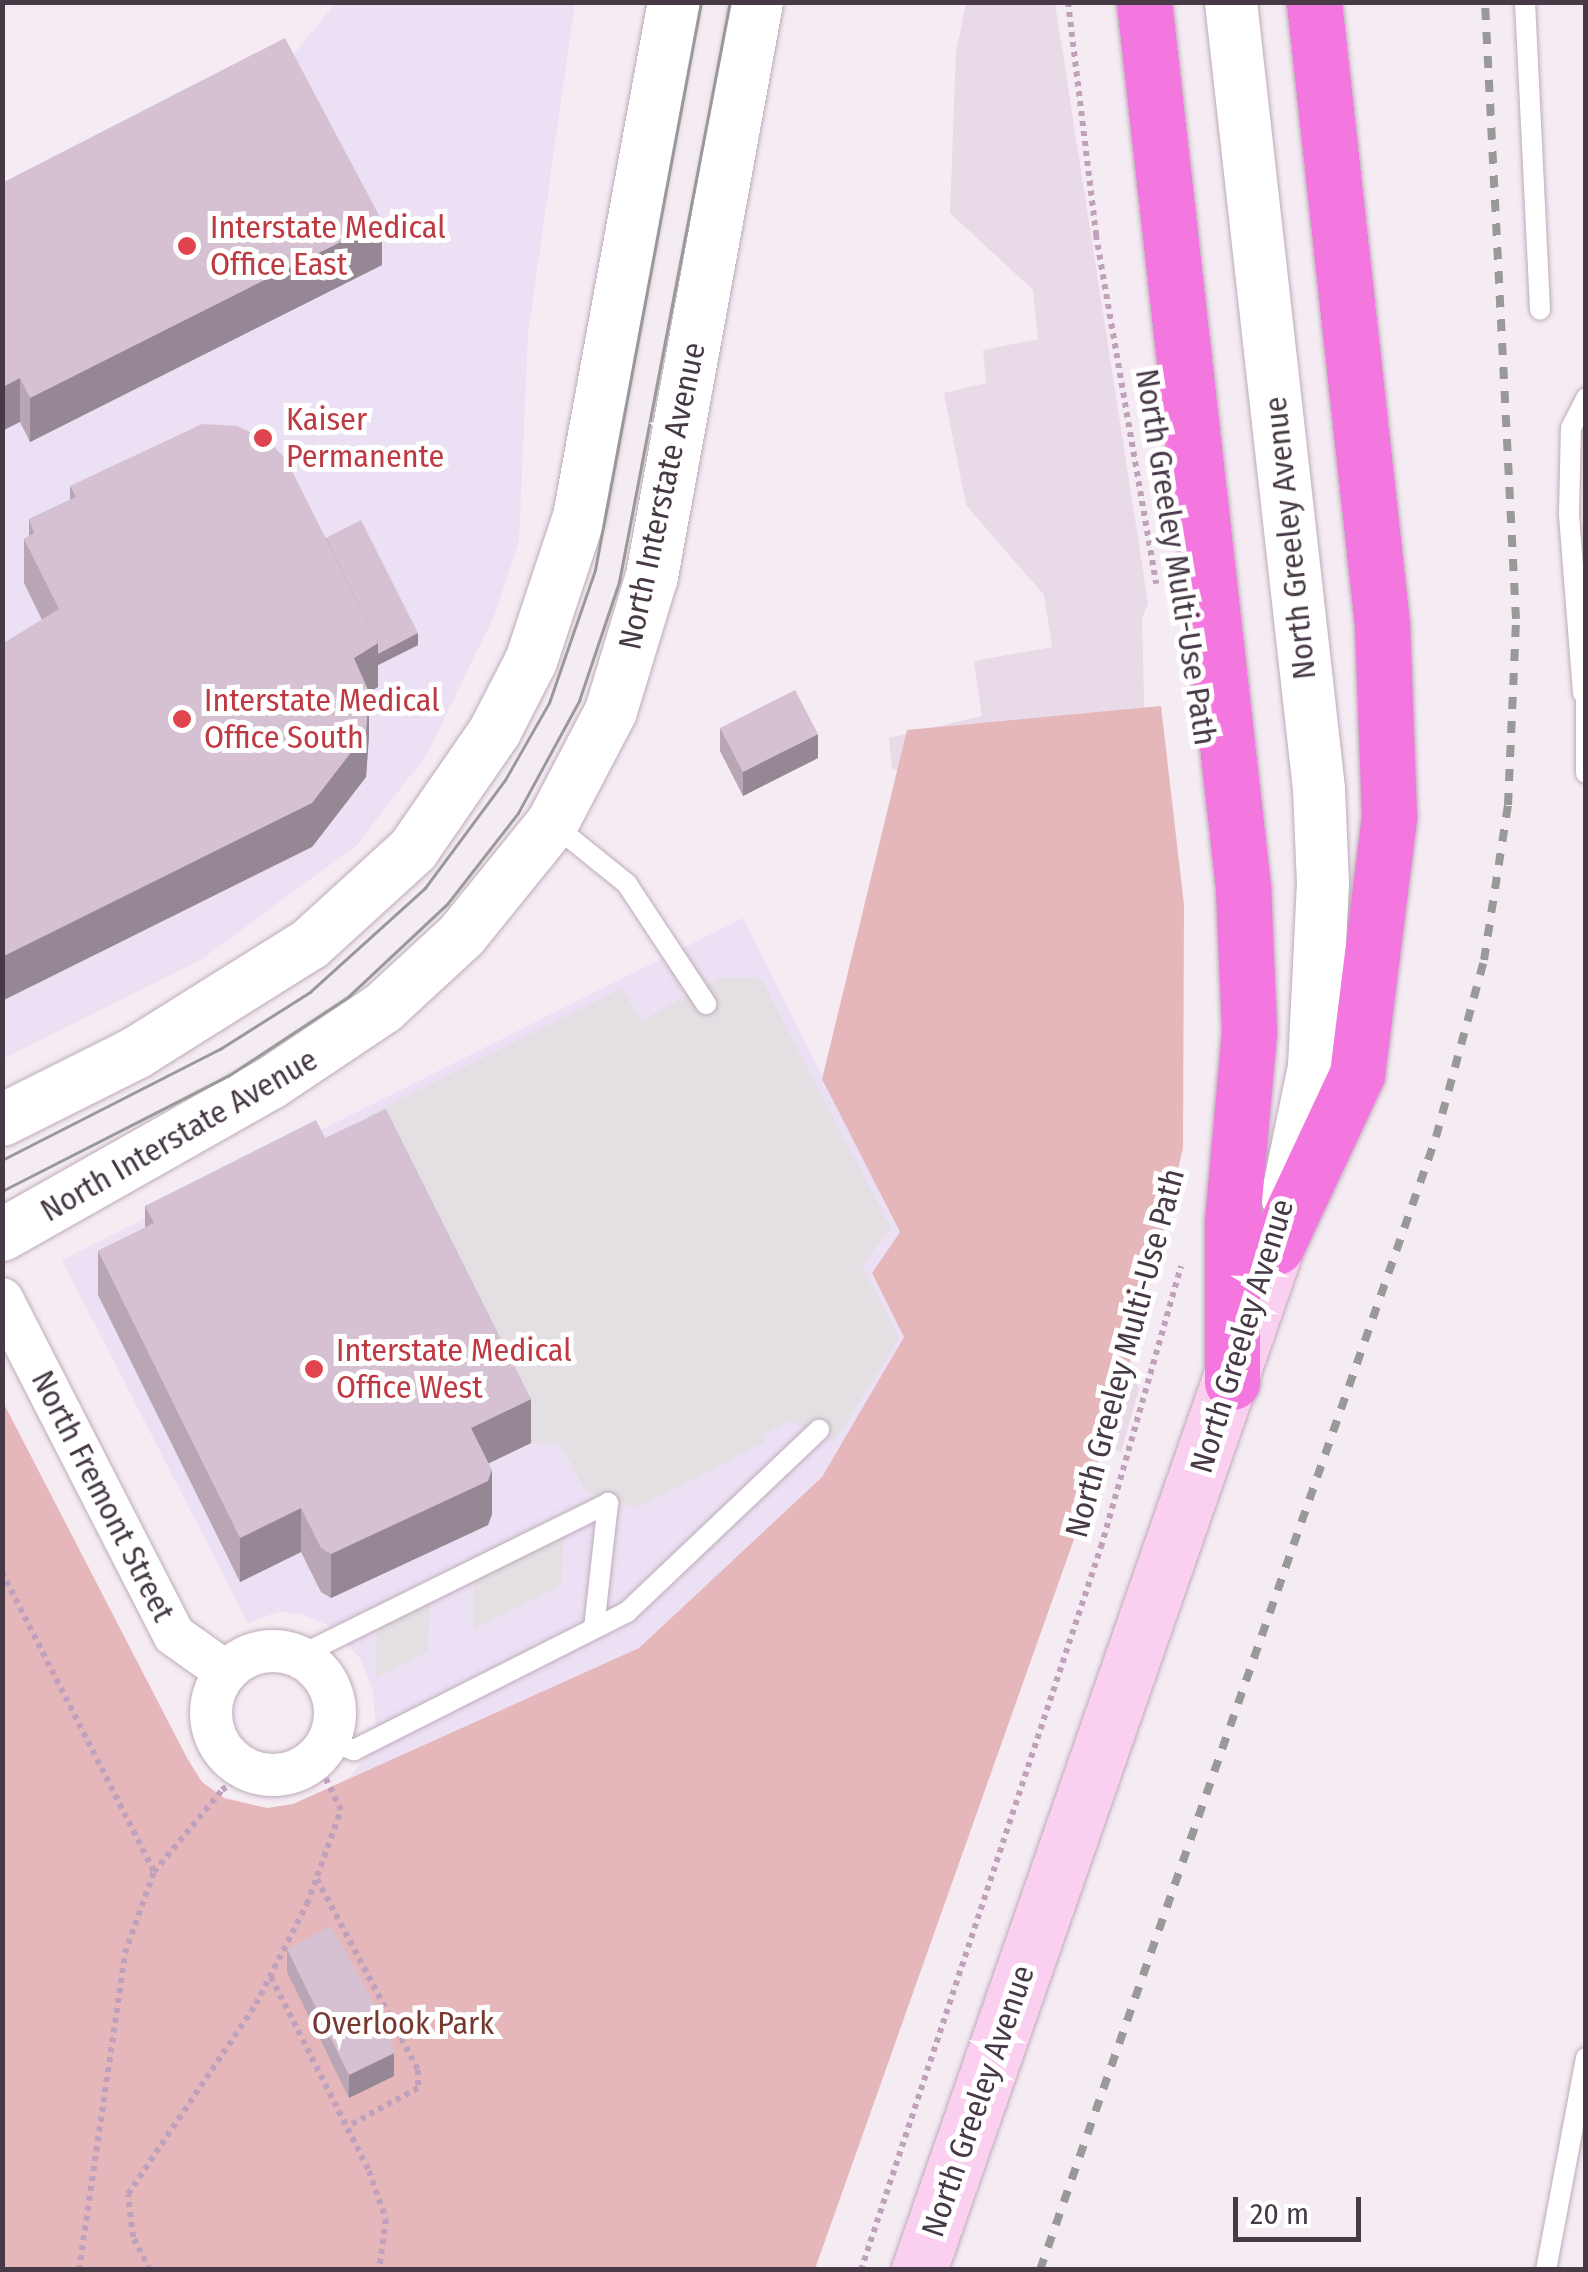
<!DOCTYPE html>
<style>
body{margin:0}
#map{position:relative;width:1588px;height:2272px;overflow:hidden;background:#f5ebf3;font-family:"Fira Sans Condensed",sans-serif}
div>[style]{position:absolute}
.residential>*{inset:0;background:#e8dae6}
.medical>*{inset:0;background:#ece0f4}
.green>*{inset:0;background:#e5b7ba}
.parking>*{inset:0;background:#e4dfe3}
.path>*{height:6px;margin-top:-3px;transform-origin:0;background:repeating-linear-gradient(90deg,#c0a1bc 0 5px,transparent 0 10px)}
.roads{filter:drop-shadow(0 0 2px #bdabba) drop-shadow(0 0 2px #bdabba)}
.service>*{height:20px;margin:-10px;padding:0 10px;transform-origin:10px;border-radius:10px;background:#fff}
.minor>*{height:42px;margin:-21px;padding:0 21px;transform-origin:21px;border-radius:21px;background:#fff}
.minor>.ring{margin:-21px;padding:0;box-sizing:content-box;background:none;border:42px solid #fff;border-radius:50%}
.tertiary>*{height:52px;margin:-26px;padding:0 26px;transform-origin:26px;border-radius:26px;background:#fff}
.secondary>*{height:55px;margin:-27.5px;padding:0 27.5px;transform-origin:27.5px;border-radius:27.5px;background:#fbcff0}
.motorway>*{height:55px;margin:-27.5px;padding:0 27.5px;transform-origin:27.5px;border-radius:27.5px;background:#f477e0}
.tram>*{height:2.5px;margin:-1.25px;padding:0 1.25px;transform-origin:1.25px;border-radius:1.25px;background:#999}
.rail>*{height:8px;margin-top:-4px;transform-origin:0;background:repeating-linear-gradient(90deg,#999 0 12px,transparent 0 24px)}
.wall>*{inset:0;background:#b8a6b5}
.shaded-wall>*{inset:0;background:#968794}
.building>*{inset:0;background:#d6c1d3}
.dots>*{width:28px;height:28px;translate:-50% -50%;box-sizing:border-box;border:5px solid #fff;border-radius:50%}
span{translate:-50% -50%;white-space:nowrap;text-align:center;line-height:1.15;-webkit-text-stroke:10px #fff;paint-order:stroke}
.health-label{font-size:32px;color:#be3a42}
.left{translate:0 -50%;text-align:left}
.street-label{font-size:32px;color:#483947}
.park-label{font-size:32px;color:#773830}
.frame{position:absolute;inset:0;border:5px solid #483947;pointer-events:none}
.scale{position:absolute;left:1233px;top:2197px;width:128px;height:45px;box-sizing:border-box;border:5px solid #483947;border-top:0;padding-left:12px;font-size:30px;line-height:35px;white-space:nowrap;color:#483947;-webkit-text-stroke:8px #fff;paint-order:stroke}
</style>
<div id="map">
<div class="residential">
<i style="clip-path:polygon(966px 3px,1055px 3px,1148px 603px,1142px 619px,1152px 1008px,1098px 1260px,1139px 1389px,1121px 1452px,1072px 1435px,913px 774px,892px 769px,889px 738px,982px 716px,974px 661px,1052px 647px,1044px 595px,966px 505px,944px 393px,986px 383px,983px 350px,1038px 339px,1033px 290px,950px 213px,956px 52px)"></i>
</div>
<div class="medical">
<i style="clip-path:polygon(336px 3px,575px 3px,528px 334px,519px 542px,495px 614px,427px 754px,357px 845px,199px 961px,3px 1059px,3px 212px,283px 67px)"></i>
<i style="clip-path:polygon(743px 918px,900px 1232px,872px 1273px,905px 1337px,822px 1477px,639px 1648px,348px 1779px,366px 1757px,376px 1724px,372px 1687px,360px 1658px,328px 1625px,301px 1614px,278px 1612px,248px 1623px,62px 1260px)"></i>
</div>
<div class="green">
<i style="clip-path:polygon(1161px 706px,1184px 905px,1183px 1148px,1139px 1333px,1073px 1542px,815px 2269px,3px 2269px,2px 1400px,187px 1758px,202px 1782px,224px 1798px,267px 1808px,293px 1804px,639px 1648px,822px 1477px,904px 1337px,872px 1273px,900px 1232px,822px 1079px,907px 730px)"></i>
</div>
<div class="parking">
<i style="clip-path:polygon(719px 978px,761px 979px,891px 1228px,862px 1266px,899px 1338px,835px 1441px,790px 1421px,763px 1435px,766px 1442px,636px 1508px,586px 1492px,561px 1445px,531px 1443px,367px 1116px,622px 988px,641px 1021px)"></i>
<i style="clip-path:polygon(564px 1525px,561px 1585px,473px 1630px,475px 1569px)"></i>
<i style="clip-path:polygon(430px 1592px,428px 1652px,376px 1678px,377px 1619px)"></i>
</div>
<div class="path">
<i style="left:1068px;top:2px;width:235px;rotate:83.1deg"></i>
<i style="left:1096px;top:235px;width:354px;rotate:80.2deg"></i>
<i style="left:2px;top:1572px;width:336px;rotate:63.1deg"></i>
<i style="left:317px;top:1879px;width:216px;rotate:62.1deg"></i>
<i style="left:418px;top:2070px;width:18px;rotate:90deg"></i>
<i style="left:418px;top:2088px;width:80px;rotate:151.5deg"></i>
<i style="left:271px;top:1977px;width:217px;rotate:63.2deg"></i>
<i style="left:369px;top:2171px;width:51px;rotate:70.5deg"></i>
<i style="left:386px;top:2219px;width:51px;rotate:97.8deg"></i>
<i style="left:79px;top:2270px;width:320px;rotate:-81.7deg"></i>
<i style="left:125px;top:1953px;width:86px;rotate:-70.3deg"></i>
<i style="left:154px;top:1872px;width:107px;rotate:-50.3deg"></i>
<i style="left:222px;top:1790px;width:34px;rotate:-37deg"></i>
<i style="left:150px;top:2270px;width:37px;rotate:-117deg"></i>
<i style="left:133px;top:2237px;width:43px;rotate:-96.6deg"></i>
<i style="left:128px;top:2194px;width:229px;rotate:-56deg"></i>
<i style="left:256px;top:2004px;width:112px;rotate:-63deg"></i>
<i style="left:307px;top:1904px;width:100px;rotate:-70.1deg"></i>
<i style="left:341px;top:1810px;width:41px;rotate:-115.9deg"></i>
<i style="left:861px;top:2270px;width:762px;rotate:-71.64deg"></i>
<i style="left:1101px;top:1547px;width:292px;rotate:-74.1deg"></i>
</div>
<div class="roads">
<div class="service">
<i style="left:1525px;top:2px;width:308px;rotate:87.2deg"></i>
<i style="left:1586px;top:685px;width:88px;rotate:90deg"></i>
<i style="left:1583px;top:693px;width:180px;rotate:-94.5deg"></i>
<i style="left:1569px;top:514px;width:86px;rotate:-88.7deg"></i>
<i style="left:1571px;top:428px;width:34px;rotate:-63deg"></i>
<i style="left:554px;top:825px;width:94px;rotate:38.9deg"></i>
<i style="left:627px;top:884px;width:144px;rotate:56.6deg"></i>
<i style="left:594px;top:1628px;width:126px;rotate:-83.6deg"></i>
<i style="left:299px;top:1656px;width:345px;rotate:-26.3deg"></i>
<i style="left:329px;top:1741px;width:27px;rotate:20deg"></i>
<i style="left:354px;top:1750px;width:306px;rotate:-26.8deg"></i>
<i style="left:627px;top:1612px;width:265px;rotate:-43.5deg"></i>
<i style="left:1546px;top:2270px;width:216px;rotate:-79.3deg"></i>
</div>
<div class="minor">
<i style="left:2px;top:1299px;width:377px;rotate:62.9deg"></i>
<i style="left:174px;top:1635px;width:64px;rotate:35.4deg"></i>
<i class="ring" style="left:211px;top:1651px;width:82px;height:82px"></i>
</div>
<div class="tertiary">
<i style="left:1231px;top:2px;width:792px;rotate:83.62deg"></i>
<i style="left:1319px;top:789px;width:94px;rotate:87.6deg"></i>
<i style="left:1323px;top:883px;width:184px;rotate:92.8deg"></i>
<i style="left:1314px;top:1067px;width:133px;rotate:101.7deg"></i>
<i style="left:2px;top:1120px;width:150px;rotate:-26.6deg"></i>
<i style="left:136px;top:1053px;width:205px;rotate:-32.1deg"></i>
<i style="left:310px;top:944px;width:139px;rotate:-42.4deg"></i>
<i style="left:413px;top:850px;width:145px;rotate:-55.4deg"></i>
<i style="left:495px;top:731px;width:79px;rotate:-62.8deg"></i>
<i style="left:531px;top:661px;width:152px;rotate:-71.6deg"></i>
<i style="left:579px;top:517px;width:524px;rotate:-79.55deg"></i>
<i style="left:2px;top:1235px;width:309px;rotate:-29.5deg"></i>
<i style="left:271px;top:1083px;width:135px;rotate:-33.8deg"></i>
<i style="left:383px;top:1008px;width:108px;rotate:-42.7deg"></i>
<i style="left:462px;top:935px;width:143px;rotate:-51deg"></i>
<i style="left:552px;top:824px;width:127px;rotate:-62.4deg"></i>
<i style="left:611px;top:711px;width:141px;rotate:-73.1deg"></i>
<i style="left:652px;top:576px;width:584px;rotate:-79.63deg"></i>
</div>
<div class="secondary">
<i style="left:919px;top:2270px;width:1084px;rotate:-70.76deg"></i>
</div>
<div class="motorway">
<i style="left:1144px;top:2px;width:891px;rotate:83.62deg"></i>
<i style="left:1243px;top:887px;width:145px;rotate:87.6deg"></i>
<i style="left:1249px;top:1032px;width:190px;rotate:95.1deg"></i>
<i style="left:1232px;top:1221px;width:161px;rotate:90deg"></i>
<i style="left:1276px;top:1247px;width:191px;rotate:-64.9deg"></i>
<i style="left:1357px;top:1074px;width:260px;rotate:-82.9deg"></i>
<i style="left:1389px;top:816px;width:192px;rotate:-92.1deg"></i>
<i style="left:1382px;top:624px;width:626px;rotate:-96.24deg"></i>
</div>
</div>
<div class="tram">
<i style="left:2px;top:1160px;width:245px;rotate:-27deg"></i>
<i style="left:220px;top:1049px;width:107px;rotate:-32.3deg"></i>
<i style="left:310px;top:992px;width:155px;rotate:-42.1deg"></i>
<i style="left:425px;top:888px;width:134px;rotate:-53.5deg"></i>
<i style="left:505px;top:780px;width:89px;rotate:-60.3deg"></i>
<i style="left:549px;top:703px;width:141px;rotate:-70.9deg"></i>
<i style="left:595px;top:570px;width:578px;rotate:-79.43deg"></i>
<i style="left:2px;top:1191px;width:254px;rotate:-27deg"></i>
<i style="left:228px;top:1076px;width:144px;rotate:-33.4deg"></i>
<i style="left:348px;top:997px;width:137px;rotate:-43.2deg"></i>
<i style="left:448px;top:903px;width:114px;rotate:-52.1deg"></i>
<i style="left:518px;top:813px;width:128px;rotate:-61.4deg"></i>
<i style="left:579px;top:701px;width:126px;rotate:-71.4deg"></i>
<i style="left:619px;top:582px;width:591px;rotate:-79.17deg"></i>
</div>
<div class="rail">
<i style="left:1040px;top:2270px;width:1200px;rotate:-70.73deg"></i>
<i style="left:1436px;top:1137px;width:183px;rotate:-74.8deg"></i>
<i style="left:1484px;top:960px;width:157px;rotate:-81.2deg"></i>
<i style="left:1508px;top:805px;width:186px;rotate:-87.5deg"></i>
<i style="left:1516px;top:619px;width:618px;rotate:-92.88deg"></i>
</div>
<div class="wall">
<i style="clip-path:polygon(2px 183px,382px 265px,30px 442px,20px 422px)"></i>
<i style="clip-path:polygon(70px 486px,326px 538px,418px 645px,378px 665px,378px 687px,369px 692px,369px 736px,366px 777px,312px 847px,42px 620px,24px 583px,24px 539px,29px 536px,29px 519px,70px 500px)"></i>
<i style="clip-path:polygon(720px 728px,818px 758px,743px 796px,720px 751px)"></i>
<i style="clip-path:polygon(325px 1138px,531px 1443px,488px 1463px,492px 1514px,488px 1525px,331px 1598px,321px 1592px,301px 1552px,240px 1582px,98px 1295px,98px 1251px,145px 1228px,145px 1206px)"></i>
<i style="clip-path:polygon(287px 1949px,394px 2076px,349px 2098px,287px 1972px)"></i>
</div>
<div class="shaded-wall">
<i style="clip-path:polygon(382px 221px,382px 265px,30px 442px,30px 398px)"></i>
<i style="clip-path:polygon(20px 378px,20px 422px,2px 431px,2px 387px)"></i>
<i style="clip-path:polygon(418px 633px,418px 645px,378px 665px,378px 687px,369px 692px,369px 736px,366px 777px,312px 847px,2px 1001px,2px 957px,354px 658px,378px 643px)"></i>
<i style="clip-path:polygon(818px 734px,818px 758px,743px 796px,743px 772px)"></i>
<i style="clip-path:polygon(531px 1399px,531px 1443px,471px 1472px,471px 1428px)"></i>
<i style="clip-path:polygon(492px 1470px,492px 1514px,488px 1525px,331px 1598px,331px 1554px)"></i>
<i style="clip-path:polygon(301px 1508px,301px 1552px,240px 1582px,240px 1538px)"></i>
<i style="clip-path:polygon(394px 2053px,394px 2076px,349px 2098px,349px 2075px)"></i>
</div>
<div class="building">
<i style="clip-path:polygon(285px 38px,382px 221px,30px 398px,20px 378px,2px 387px,2px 183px)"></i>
<i style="clip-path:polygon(202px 424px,237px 426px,266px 439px,286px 459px,378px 643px,354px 658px,369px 692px,366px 733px,312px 803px,2px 957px,2px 644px,59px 609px,24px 539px,34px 533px,29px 519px,76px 497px,70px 486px)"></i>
<i style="clip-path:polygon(361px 520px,418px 633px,378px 654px,378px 643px,326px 538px)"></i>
<i style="clip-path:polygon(795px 690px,818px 734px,743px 772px,720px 728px)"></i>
<i style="clip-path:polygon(386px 1109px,531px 1399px,471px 1428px,492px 1470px,488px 1481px,331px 1554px,321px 1548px,301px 1508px,240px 1538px,98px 1251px,154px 1223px,145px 1206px,316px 1120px,325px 1138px)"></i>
<i style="clip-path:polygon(331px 1926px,387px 2026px,394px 2053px,349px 2075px,287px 1949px)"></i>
</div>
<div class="dots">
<i style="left:187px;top:246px;background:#e0444e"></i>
<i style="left:263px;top:438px;background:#e0444e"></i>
<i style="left:182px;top:719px;background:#e0444e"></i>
<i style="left:314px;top:1369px;background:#e0444e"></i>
</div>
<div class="health-label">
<span class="left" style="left:210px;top:246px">Interstate Medical<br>Office East</span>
<span class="left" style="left:286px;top:438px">Kaiser<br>Permanente</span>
<span class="left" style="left:204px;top:719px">Interstate Medical<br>Office South</span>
<span class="left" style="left:336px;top:1369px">Interstate Medical<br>Office West</span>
</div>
<div class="street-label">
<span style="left:662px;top:496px;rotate:-78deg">North Interstate Avenue</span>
<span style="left:1290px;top:538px;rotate:-96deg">North Greeley Avenue</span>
<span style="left:1176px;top:557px;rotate:81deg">North Greeley Multi-Use Path</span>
<span style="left:179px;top:1135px;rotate:-30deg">North Interstate Avenue</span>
<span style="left:1242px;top:1336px;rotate:-73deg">North Greeley Avenue</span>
<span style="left:1125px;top:1353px;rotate:-75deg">North Greeley Multi-Use Path</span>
<span style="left:103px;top:1496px;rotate:63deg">North Fremont Street</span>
<span style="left:978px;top:2101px;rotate:-71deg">North Greeley Avenue</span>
</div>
<div class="park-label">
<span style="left:403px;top:2023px">Overlook Park</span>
</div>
<div class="frame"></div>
<div class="scale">20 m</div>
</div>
